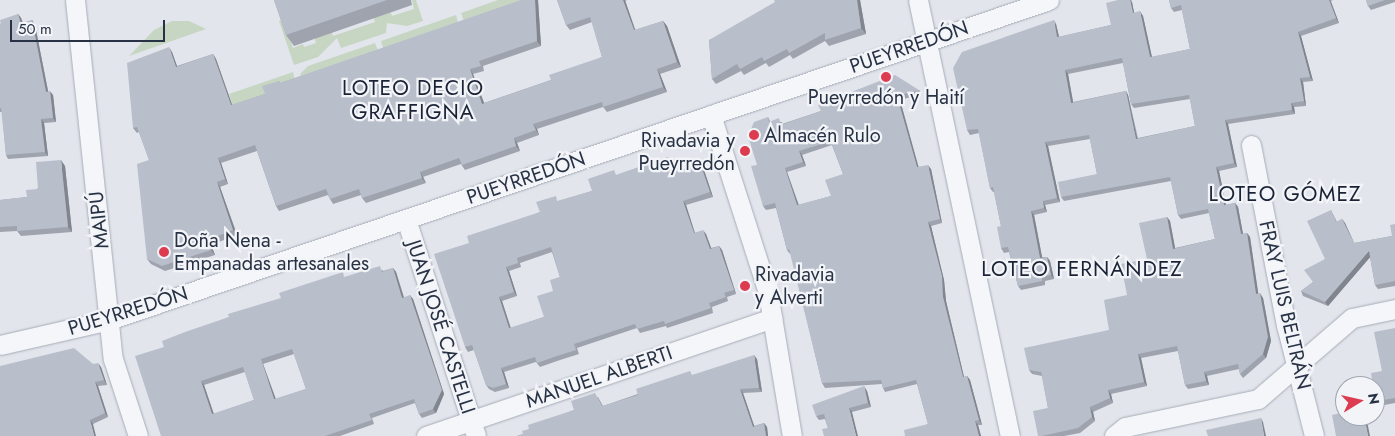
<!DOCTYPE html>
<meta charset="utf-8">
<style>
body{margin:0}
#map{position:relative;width:1395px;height:436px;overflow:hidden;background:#e2e5ec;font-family:Jost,sans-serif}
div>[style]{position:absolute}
.green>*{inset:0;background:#c7d6c2}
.roads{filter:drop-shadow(0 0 1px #a6acb7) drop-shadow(0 0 1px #a6acb7)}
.street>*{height:19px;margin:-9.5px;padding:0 9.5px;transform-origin:9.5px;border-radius:9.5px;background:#f5f6f9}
.wall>*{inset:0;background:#9ea3ae}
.shaded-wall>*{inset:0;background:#81858d}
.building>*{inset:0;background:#b8beca}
.dots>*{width:14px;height:14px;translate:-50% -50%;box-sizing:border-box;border:2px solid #f2f4f8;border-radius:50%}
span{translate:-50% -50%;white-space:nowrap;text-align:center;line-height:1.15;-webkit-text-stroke:4.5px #f2f4f8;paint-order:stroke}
.street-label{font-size:20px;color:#283245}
.poi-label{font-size:20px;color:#283245}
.left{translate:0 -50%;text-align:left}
.right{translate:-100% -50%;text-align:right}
.neighbourhood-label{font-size:21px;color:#1a2336;letter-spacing:1px}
.north{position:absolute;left:1335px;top:376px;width:50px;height:50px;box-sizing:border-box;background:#f2f4f8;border:1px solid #a1a6b0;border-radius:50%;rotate:81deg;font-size:14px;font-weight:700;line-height:20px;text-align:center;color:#283245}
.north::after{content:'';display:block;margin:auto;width:18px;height:22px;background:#dc3b50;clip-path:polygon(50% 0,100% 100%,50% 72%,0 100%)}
.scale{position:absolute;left:10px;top:20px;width:155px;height:22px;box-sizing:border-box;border:2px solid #283245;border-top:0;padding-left:6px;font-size:15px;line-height:18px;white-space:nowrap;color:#283245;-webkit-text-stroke:4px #f2f4f8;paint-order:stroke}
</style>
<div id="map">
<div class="green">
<i style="clip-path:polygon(412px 0,416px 0,423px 21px,407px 26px,387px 23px,386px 33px,341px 48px,337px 38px,318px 57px,294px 65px,279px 21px,295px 15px,285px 24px,293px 48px,303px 44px,304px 47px,316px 43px,313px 33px,330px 27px,333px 36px,375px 22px,372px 12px,388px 6px,392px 16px,414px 9px)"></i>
<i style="clip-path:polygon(498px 0,534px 0,465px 24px,461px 13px)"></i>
<i style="clip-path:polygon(456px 15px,459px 26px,384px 51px,381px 41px)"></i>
<i style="clip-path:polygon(172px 21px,189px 21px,206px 29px,129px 56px,154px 30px)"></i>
<i style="clip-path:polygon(375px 43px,379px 53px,302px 78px,300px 74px,308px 66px)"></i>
<i style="clip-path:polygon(293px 72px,295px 80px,267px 99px,242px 133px,229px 94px)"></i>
</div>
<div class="roads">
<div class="street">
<i style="left:75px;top:0;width:361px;rotate:84deg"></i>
<i style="left:113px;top:359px;width:81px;rotate:72deg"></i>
<i style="left:918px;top:0;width:446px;rotate:78.1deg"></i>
<i style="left:711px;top:115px;width:187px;rotate:72.2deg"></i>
<i style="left:768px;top:293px;width:145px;rotate:80.5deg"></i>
<i style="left:1251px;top:145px;width:183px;rotate:79deg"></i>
<i style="left:1286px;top:325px;width:114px;rotate:75.8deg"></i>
<i style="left:406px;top:219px;width:228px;rotate:72.1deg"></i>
<i style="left:0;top:345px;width:112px;rotate:-12.9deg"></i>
<i style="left:109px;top:320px;width:993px;rotate:-18.8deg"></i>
<i style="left:426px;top:436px;width:366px;rotate:-18.8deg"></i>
<i style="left:1114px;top:436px;width:14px;rotate:-39deg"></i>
<i style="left:1125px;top:427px;width:136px;rotate:-11.9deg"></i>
<i style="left:1258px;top:399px;width:124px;rotate:-40.8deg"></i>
<i style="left:1352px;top:318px;width:44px;rotate:-11.8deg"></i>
</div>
</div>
<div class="wall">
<i style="clip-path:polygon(274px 0,411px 0,412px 5px,294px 46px,286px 35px)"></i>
<i style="clip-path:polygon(538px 0,541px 46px,483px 66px,484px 71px,473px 74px,484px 103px,551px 80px,602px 57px,592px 22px,570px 30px,566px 25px,557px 0,627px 0,625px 1px,635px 30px,663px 21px,667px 26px,681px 67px,660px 74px,667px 92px,607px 112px,603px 107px,537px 129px,539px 135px,517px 143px,520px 151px,465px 170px,461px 164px,423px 177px,426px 183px,366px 203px,362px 198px,361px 195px,333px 204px,330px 199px,328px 195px,279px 211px,276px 206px,257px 151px,221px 163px,228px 184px,220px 187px,237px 235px,211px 245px,215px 255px,165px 271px,151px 264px,147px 259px,149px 160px,139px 132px,137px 133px,133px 128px,172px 52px,177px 66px,213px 54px,216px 59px,232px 105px,265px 94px,279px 81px,280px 83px)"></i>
<i style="clip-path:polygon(860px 0,866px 34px,829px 46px,825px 41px,793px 59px,790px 55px,769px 67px,766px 63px,744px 75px,741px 71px,716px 84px,712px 79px,709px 40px)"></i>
<i style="clip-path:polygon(evenodd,1169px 0,1333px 0,1331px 1px,1339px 23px,1301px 36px,1313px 81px,1303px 82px,1306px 106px,1294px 107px,1295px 114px,1228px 124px,1237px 167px,1219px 171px,1226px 205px,1235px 203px,1238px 207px,1243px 234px,1247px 233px,1250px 237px,1258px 294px,1263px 298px,1271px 341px,1266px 358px,1243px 378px,1240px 374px,1239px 369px,1207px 376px,1209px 385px,1188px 389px,1185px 385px,1178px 351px,1141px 358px,1147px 386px,1111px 394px,1113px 403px,1093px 412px,1095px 421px,1080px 433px,1064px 436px,1038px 436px,1048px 408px,1042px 376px,1032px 374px,1029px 370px,1109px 330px,1147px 259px,1167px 217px,1170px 221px,1175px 248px,1215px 239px,1209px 213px,1181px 219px,1178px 215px,1171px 181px,1064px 201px,1061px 197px,1097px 174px,1090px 139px,1048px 146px,1060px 202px,1045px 205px,1047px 212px,1034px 215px,1042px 257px,1047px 257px,1050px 261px,1054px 279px,1045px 281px,1045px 285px,1021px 290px,1018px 286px,1009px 252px,1004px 253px,1001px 248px,1001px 226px,994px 192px,993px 192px,990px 188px,979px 133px,970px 135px,967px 130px,1056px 24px,1059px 37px,1111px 25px,1132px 2px,1134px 13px,1143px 16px,1152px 57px,1190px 49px,1182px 10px,1174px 12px,1171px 8px,1169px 0,1123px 63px,1131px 104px,1134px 108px,1190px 99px,1195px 126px,1138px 138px,1128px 95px,1126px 91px,1073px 102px,1068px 74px,1123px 63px)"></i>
<i style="clip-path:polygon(1366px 0,1395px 0,1395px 2px,1371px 10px,1368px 6px)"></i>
<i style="clip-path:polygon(18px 14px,21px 18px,23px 23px,32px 20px,35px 25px,48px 91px,53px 95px,56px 122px,44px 123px,48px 156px,8px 159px,6px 155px,2px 112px,0 112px,0 24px)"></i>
<i style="clip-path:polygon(evenodd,919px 90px,922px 94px,900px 100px,918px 167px,931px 169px,942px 223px,931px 226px,944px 280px,946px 301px,964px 377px,967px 376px,970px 380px,982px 425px,978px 425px,981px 436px,905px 436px,928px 424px,917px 384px,885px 392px,883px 388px,882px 384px,825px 388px,822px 383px,791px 254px,790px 254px,787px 250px,776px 208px,766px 210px,763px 206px,757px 165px,768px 117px,770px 121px,782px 122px,782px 124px,821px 111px,919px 90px,832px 145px,843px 174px,831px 196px,799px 205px,787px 172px,806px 166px,802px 155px,832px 145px)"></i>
<i style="clip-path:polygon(evenodd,668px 157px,671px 161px,673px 166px,682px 169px,703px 167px,713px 197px,686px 205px,695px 233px,706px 234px,711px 248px,719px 246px,722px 250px,736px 294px,727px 297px,728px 301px,712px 307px,713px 313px,667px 328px,666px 326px,640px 333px,637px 328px,577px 348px,579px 354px,560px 360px,540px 367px,536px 362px,504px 372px,509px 388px,495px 392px,489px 389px,486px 385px,474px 350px,468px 352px,465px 347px,469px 243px,540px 212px,559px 201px,592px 191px,617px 175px,668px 157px,552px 252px,560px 277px,553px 291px,544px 317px,511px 328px,502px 301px,517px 296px,509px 271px,521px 267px,520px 263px,552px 252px)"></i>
<i style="clip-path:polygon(65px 166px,72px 232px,21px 236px,17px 231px,0 232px,0 200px,27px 197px)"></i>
<i style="clip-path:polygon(1331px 210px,1337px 222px,1342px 219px,1345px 223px,1354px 243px,1392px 236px,1395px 224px,1395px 286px,1378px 289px,1375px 285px,1370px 257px,1328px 306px,1303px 296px,1301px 291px,1313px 282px,1325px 259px)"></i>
<i style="clip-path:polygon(evenodd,393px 268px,396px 272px,404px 297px,413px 299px,444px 394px,436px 413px,422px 418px,419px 414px,415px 403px,372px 418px,374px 424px,340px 436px,161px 436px,164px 347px,229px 317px,346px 277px,383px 270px,383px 271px,393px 268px,294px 354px,306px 389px,276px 399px,263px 364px,294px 354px,393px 268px,245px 372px,254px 400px,214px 414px,204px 385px,245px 372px)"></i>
<i style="clip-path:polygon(1395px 328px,1395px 403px,1379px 406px,1377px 401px,1382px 371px)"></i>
<i style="clip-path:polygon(757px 359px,762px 392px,743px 393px,754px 426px,764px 423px,767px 427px,768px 436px,517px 436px,523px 434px,529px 429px,574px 410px,598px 397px,603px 406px,693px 375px)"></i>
<i style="clip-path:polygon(93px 364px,101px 367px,107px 385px,98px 386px,108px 417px,93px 424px,0 436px)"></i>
<i style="clip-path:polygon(867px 391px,871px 407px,852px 412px,828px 428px,825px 419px,819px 420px,816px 416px)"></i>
</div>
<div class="shaded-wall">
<i style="clip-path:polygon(535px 0,538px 0,541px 46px,537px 41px)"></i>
<i style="clip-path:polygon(623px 0,625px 0,637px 35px,634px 30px)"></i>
<i style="clip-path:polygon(857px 0,860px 0,866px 34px,861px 28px)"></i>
<i style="clip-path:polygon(1130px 0,1131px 0,1132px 2px,1135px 17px,1133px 13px)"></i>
<i style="clip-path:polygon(1329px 0,1330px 0,1339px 23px,1336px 18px)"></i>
<i style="clip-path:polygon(1140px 11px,1143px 16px,1153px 62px,1150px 57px)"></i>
<i style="clip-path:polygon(18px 14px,21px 18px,24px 28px,21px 24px)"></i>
<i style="clip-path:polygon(32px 20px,35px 25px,49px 96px,46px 92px)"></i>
<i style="clip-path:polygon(1054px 20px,1056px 24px,1060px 41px,1057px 37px)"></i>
<i style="clip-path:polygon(663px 21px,667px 26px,681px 67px,677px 62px)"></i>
<i style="clip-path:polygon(1298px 32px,1301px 36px,1313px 81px,1310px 77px)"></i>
<i style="clip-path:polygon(169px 47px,172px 52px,179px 72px,176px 67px)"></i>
<i style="clip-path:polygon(213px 54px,216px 59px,234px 110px,231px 105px)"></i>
<i style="clip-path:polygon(470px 69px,473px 74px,486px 108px,482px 104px)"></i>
<i style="clip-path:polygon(657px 69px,660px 74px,667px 92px,663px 87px)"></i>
<i style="clip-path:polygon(1065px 70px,1068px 74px,1074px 107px,1071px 103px)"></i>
<i style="clip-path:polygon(1300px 78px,1303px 82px,1306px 106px,1304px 101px)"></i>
<i style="clip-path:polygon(50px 91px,53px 95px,56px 122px,53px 118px)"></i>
<i style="clip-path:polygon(1126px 91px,1128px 95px,1138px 143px,1136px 139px)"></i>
<i style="clip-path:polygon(897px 96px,900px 100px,920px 172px,917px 167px)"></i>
<i style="clip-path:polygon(1291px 103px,1294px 107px,1295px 114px,1292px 110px)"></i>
<i style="clip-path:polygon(41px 119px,44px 123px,48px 156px,45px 152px)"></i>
<i style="clip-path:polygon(1225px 120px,1228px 124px,1237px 167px,1234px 163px)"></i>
<i style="clip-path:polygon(533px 124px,537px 129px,539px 135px,536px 130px)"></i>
<i style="clip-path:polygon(514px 138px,517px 143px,520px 151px,516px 146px)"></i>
<i style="clip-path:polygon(1045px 142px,1048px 146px,1060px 202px,1057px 198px)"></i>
<i style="clip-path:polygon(799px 151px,802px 155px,806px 166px,803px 162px)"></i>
<i style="clip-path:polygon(218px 158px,221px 163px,228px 184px,225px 179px)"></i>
<i style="clip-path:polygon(61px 160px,65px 166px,72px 232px,68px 227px)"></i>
<i style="clip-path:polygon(700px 163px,703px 167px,713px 197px,710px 192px)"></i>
<i style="clip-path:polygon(928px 165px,931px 169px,942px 223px,940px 219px)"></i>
<i style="clip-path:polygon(1216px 167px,1219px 171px,1227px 210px,1224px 205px)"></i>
<i style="clip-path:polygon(785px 168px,787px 172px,800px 210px,797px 205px)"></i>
<i style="clip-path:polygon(420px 172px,423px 177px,426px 183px,422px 178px)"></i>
<i style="clip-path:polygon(217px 182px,220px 187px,237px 235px,233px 230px)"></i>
<i style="clip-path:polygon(683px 201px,686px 205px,696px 237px,694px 233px)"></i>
<i style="clip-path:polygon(1043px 201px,1045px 205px,1047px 212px,1044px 208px)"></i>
<i style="clip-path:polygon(1235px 203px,1238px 207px,1244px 239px,1241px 234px)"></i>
<i style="clip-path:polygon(1031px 211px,1034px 215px,1043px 262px,1040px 258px)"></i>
<i style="clip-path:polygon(1167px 217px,1170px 221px,1176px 253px,1173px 249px)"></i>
<i style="clip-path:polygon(1342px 219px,1345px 223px,1356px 247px)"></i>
<i style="clip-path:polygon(928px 222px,931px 226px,944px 280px,946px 301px,965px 381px,963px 377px,943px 297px)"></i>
<i style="clip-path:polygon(703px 230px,706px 234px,713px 253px,710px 249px)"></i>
<i style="clip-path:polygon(1247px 233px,1250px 237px,1259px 298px,1256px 294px)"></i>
<i style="clip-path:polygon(208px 240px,211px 245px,215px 255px,211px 250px)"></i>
<i style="clip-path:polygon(719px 246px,722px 250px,736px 294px,734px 290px)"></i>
<i style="clip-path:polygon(1369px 251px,1372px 255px,1328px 306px,1325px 302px)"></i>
<i style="clip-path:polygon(1047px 257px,1050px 261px,1054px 279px,1051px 275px)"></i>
<i style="clip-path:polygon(506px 267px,509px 271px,517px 296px,514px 292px)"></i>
<i style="clip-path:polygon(393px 268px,396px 272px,405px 302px,402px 298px)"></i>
<i style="clip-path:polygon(1260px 293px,1263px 298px,1271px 341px,1266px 358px,1263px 354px)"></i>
<i style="clip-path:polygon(410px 295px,413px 299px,444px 394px,436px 413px,433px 409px)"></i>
<i style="clip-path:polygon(499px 297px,502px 301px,512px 333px,509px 328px)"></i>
<i style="clip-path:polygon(1138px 354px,1141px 358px,1147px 386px,1144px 382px)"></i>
<i style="clip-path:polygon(754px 355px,757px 359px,762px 392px,759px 388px)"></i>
<i style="clip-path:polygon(261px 359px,263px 364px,277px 403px,274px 399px)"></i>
<i style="clip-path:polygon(98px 363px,101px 367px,107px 385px,104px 380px)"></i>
<i style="clip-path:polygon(501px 368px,504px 372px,509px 388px,506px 384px)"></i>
<i style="clip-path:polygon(1204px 372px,1207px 376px,1209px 385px,1206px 381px)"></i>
<i style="clip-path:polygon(967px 376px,970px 380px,982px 425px,979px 420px)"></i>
<i style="clip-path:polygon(201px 381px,204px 385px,215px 418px,212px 414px)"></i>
<i style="clip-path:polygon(95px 382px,98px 386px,108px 417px,105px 413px)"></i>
<i style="clip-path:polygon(864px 386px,867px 391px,871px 407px,868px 403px)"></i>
<i style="clip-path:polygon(740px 389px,743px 393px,756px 431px,753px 427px)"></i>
<i style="clip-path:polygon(1108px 390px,1111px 394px,1113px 403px,1110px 398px)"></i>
<i style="clip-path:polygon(1090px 407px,1093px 412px,1095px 421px,1092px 417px)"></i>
<i style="clip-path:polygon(849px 408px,852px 412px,858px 436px,856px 436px)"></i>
<i style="clip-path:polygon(1364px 416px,1366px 416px,1370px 436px,1368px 436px)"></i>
<i style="clip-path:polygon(1261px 418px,1263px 422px,1266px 436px,1264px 436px)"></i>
<i style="clip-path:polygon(90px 420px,93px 424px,96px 436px,94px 436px)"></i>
<i style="clip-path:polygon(975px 421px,978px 425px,981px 436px,979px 436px)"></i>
<i style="clip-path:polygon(764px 423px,767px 427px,768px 436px,766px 436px)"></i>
</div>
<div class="building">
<i style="clip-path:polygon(274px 0,387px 0,286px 35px)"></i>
<i style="clip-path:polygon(521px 0,535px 0,537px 41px,479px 61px,481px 66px,470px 69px,482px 104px,551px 80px,549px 75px,602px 57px,590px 17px,566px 25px,557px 0,623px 0,634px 30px,663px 21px,677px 62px,657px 69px,663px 87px,603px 107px,602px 102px,533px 124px,536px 130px,514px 138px,516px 146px,462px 165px,459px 158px,420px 172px,422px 178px,362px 198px,359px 189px,330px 199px,326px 189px,276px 206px,255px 145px,218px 158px,225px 179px,217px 182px,233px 230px,208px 240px,211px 250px,162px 266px,147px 259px,137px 164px,149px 160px,137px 127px,133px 128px,127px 63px,169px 47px,176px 67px,213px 54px,231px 105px,265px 94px,262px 86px,279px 81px,280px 83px)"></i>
<i style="clip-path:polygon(774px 0,857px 0,861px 28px,825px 40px,825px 33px,789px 53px,787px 49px,764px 61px,762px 57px,740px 69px,737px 64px,712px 79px,709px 40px,775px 2px)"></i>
<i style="clip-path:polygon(evenodd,1118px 0,1130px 0,1133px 13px,1140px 11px,1150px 57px,1190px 49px,1181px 5px,1171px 8px,1169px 0,1329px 0,1336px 18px,1298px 32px,1310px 77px,1300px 78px,1304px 101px,1291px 103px,1292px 110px,1225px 120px,1234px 163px,1216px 167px,1224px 205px,1235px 203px,1241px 234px,1247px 233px,1256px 294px,1260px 293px,1268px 337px,1263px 354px,1240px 374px,1238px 364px,1204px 372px,1206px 381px,1185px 385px,1177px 346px,1138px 354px,1144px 382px,1108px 390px,1110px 398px,1090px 407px,1092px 417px,1078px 428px,1042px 436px,1038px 436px,1033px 411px,1048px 408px,1041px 372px,1029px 370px,1024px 348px,1109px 330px,1104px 300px,1127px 295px,1121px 264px,1147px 259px,1139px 223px,1167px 217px,1173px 249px,1215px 239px,1208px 209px,1178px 215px,1170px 177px,1061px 197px,1058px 182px,1097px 174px,1089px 135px,1045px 142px,1057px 198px,1043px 201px,1044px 208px,1031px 211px,1040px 258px,1047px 257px,1051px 275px,1042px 276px,1042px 281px,1018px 286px,1008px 247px,1001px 248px,997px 227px,1001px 226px,993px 187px,990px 188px,978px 129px,967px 130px,953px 68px,962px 52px,1054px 20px,1057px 37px,1111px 25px,1106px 3px,1118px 0,1122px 58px,1131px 104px,1189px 95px,1195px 126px,1136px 139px,1126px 91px,1071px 103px,1065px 70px,1122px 58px)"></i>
<i style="clip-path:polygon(1366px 0,1385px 0,1368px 6px)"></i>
<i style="clip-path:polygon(18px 14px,21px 24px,32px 20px,46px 92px,50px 91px,53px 118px,41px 119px,45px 152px,6px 155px,1px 108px,0 108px,0 24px,1px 24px,0 20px)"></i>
<i style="clip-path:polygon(evenodd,895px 75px,919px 90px,897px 96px,917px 167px,928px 165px,940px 219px,928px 222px,942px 276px,943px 297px,963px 377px,967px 376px,979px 420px,975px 421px,979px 436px,905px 436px,904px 430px,928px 424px,916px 380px,883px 388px,881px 380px,822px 383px,789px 249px,787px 250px,775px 203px,763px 206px,751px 166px,757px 165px,748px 136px,754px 122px,768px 117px,769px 122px,779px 118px,781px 125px,821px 111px,818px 105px,895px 75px,831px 141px,843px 174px,825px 180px,831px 196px,797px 205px,785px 168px,803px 162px,799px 151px,831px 141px)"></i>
<i style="clip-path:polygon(evenodd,668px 157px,671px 166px,679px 164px,681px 170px,700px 163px,710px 192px,683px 201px,694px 233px,703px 230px,710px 249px,719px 246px,734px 290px,724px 293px,726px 297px,709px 303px,711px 308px,665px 324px,664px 321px,637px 329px,635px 324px,574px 344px,576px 350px,557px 356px,537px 363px,535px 357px,501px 368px,506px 384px,493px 388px,486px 385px,472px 345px,465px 347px,434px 254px,469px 243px,467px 236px,540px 212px,536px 202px,556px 196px,557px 201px,592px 191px,588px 179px,614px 170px,616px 175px,668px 157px,551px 247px,560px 277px,550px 280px,553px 291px,537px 296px,544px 317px,509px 328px,499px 297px,514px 292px,506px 267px,518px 263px,517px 258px,551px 247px)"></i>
<i style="clip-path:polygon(61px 160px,68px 227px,17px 231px,17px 226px,0 227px,0 200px,27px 197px,26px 190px,38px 189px,36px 162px)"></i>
<i style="clip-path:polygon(1331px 210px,1336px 222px,1342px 219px,1354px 243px,1392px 236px,1390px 225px,1395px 224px,1395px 281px,1375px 285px,1369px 251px,1325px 302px,1301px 291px,1313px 282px,1304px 270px,1325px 259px,1307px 221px)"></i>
<i style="clip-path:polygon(evenodd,380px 266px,382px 272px,393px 268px,402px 298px,410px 295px,442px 390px,433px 409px,419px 414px,414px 399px,369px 414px,372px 420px,325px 436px,161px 436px,135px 356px,164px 347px,162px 341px,185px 332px,229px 317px,228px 314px,281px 298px,279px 293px,343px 272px,344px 277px,380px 266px,292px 349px,306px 389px,274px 399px,261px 359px,292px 349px,380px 266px,243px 367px,254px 400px,212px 414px,201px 381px,243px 367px)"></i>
<i style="clip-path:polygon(1395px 328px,1395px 398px,1377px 401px,1375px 394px,1375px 386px,1373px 386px,1371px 373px,1382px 371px,1374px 332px)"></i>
<i style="clip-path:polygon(74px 348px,93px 364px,98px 363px,104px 380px,95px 382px,105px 413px,90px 420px,94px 436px,0 436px,0 366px)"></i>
<i style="clip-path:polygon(754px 355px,759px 388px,740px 389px,753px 427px,764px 423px,766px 436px,517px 436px,523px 434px,522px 431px,529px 429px,528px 425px,574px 410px,571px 401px,595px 393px,602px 406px,638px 395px,636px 389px,690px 371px,692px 375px)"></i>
<i style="clip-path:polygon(864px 386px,868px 403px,849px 408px,856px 436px,824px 436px,822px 429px,828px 428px,824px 414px,816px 416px,812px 405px)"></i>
<i style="clip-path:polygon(1345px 412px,1345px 416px,1364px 416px,1368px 436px,1336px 436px,1332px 415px)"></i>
<i style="clip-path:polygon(1261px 418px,1264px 436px,1208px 436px,1206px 430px)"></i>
</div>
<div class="dots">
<i style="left:886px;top:77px;background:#dc3b50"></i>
<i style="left:754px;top:135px;background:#dc3b50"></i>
<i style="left:745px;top:151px;background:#dc3b50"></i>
<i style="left:164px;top:252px;background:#dc3b50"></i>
<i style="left:745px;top:286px;background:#dc3b50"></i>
</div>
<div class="street-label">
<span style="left:909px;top:47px;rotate:-19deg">PUEYRREDÓN</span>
<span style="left:526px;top:178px;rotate:-19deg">PUEYRREDÓN</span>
<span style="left:99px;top:220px;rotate:-96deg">MAIPÚ</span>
<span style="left:1285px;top:305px;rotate:77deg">FRAY LUIS BELTRÁN</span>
<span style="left:128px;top:311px;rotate:-17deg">PUEYRREDÓN</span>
<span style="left:441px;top:327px;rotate:72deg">JUAN JOSÉ CASTELLI</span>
<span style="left:599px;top:377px;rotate:-19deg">MANUEL ALBERTI</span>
</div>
<div class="poi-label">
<span style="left:886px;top:97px">Pueyrredón y Haití</span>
<span class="left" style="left:764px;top:135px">Almacén Rulo</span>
<span class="right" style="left:735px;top:152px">Rivadavia y<br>Pueyrredón</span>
<span class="left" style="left:174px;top:252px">Doña Nena -<br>Empanadas artesanales</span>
<span class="left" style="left:755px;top:286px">Rivadavia<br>y Alverti</span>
</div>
<div class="neighbourhood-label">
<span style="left:413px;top:100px">LOTEO DECIO<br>GRAFFIGNA</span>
<span style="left:1285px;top:194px">LOTEO GÓMEZ</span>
<span style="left:1082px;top:269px">LOTEO FERNÁNDEZ</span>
</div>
<div class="north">N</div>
<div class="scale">50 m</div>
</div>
